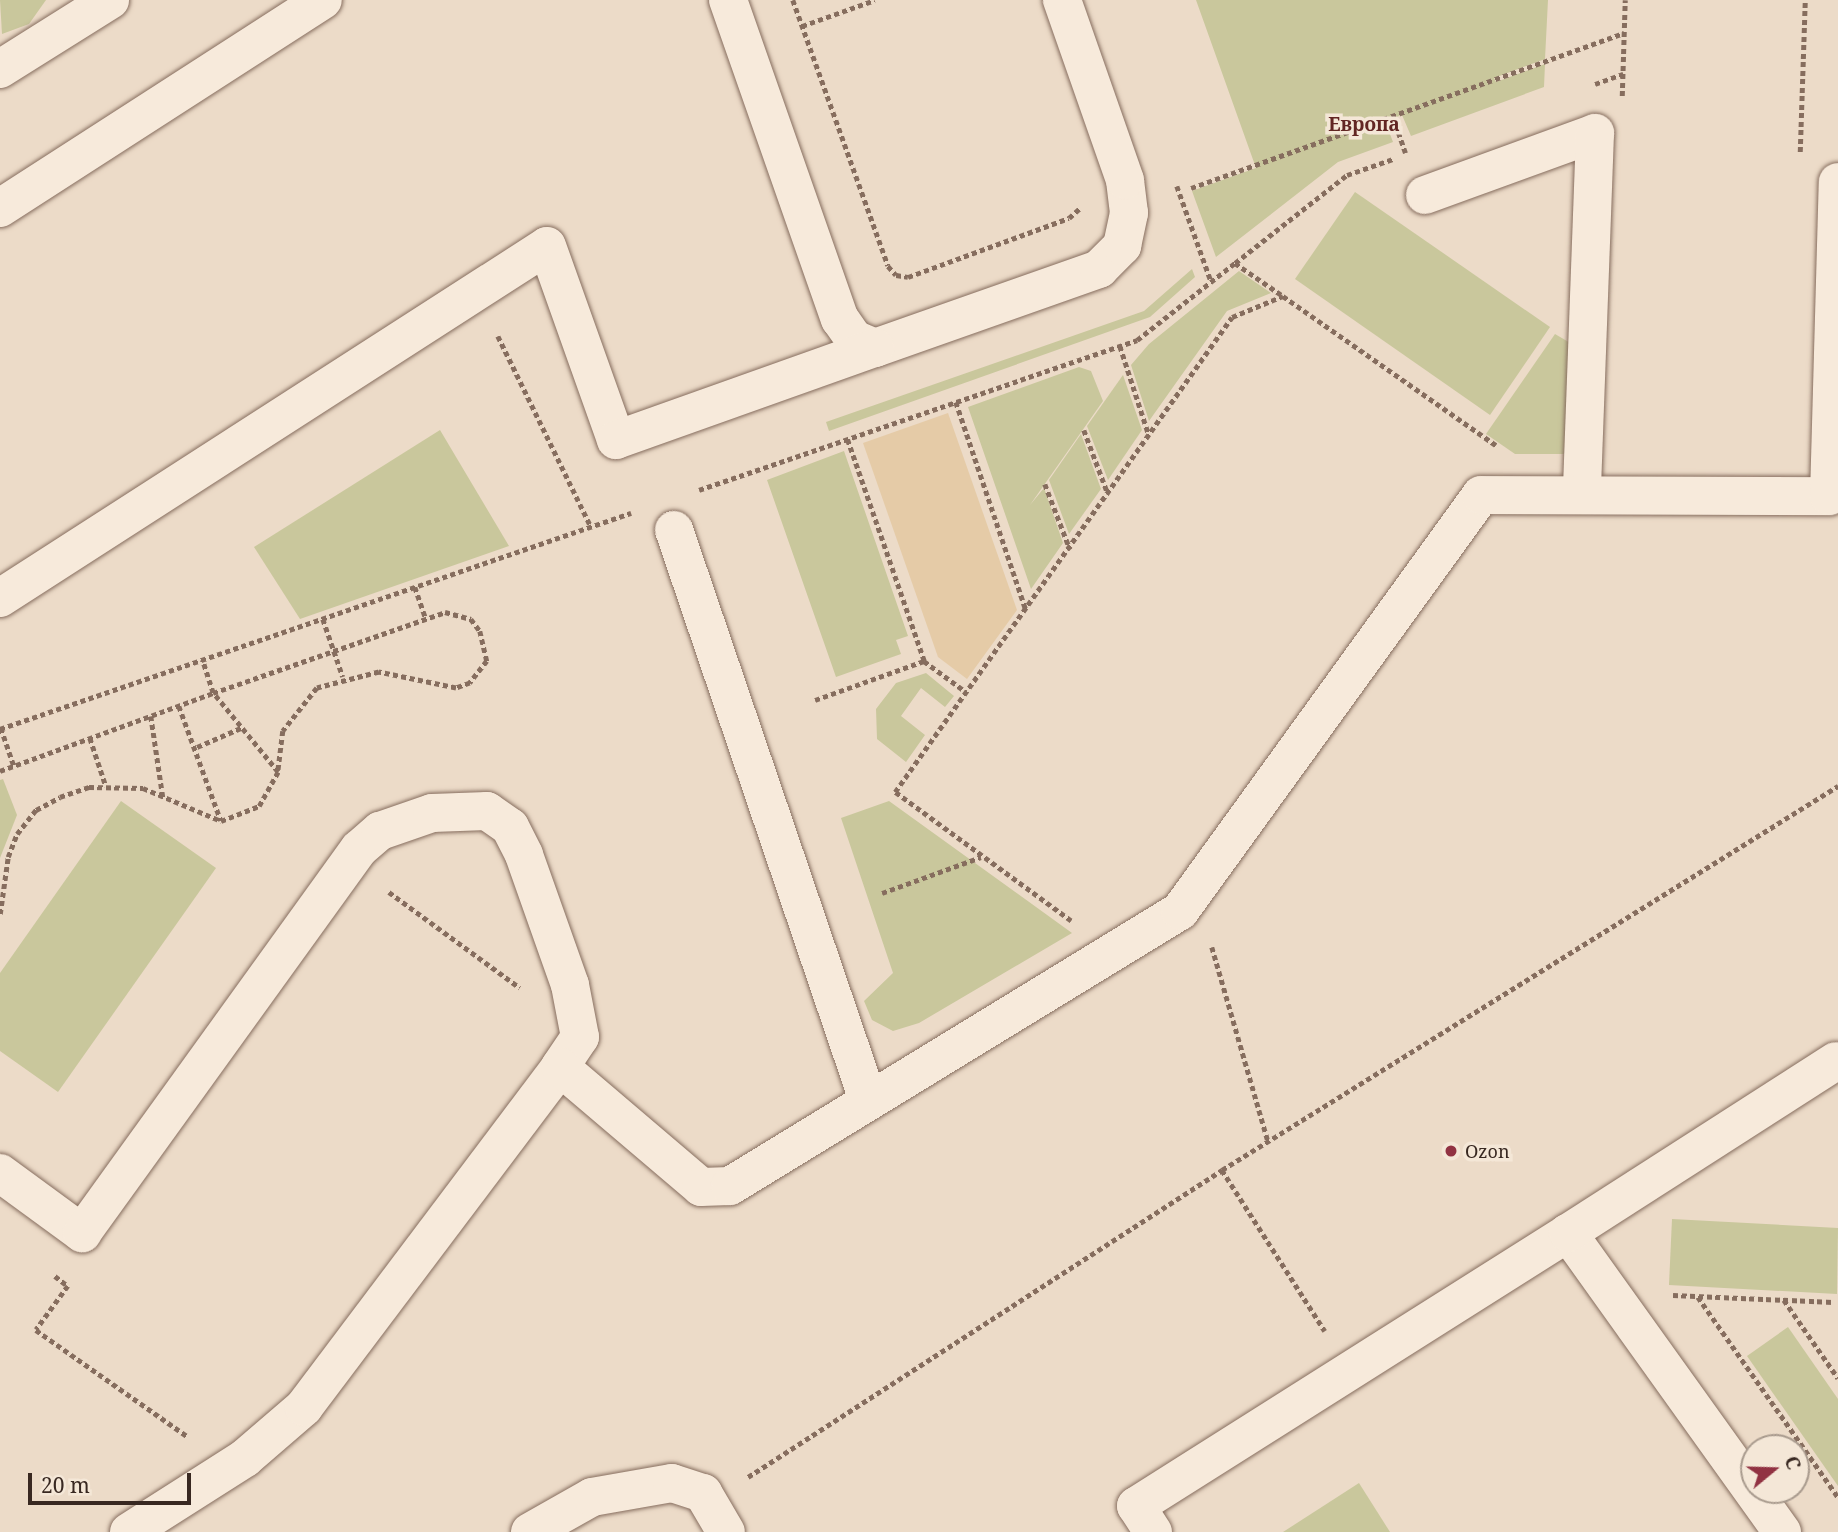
<!DOCTYPE html>
<meta charset="utf-8">
<style>
body{margin:0}
#map{position:relative;width:1838px;height:1532px;overflow:hidden;background:#ecdbc8;font-family:"Noto Serif",serif}
div>[style]{position:absolute}
.green>*{inset:0;background:#c9c79c}
.sand>*{inset:0;background:#e5cba7}
.path>*{height:4.5px;margin-top:-2.25px;transform-origin:0;background:repeating-linear-gradient(90deg,#866d5e 0 5px,transparent 0 8.5px)}
.roads{filter:drop-shadow(0 0 2px #866d5e) drop-shadow(0 0 2px #866d5e)}
.minor>*{height:38px;margin:-19px;padding:0 19px;transform-origin:19px;border-radius:19px;background:#f7eadb}
.dots>*{width:19px;height:19px;translate:-50% -50%;box-sizing:border-box;border:4px solid #f4e7d7;border-radius:50%}
span{translate:-50% -50%;white-space:nowrap;text-align:center;line-height:1.15;-webkit-text-stroke:7px #f4e7d7;paint-order:stroke}
.poi-label{font-size:18px;color:#382821}
.left{translate:0 -50%;text-align:left}
.neighbourhood-label{font-size:19px;color:#622623;font-weight:700}
.north{position:absolute;left:1740px;top:1434px;width:70px;height:70px;box-sizing:border-box;background:#f4e7d7;border:2px solid #a99b8e;border-radius:50%;rotate:71deg;font-size:19px;font-weight:700;line-height:28px;text-align:center;color:#382821}
.north::after{content:'';display:block;margin:auto;width:24px;height:32px;background:#913242;clip-path:polygon(50% 0,100% 100%,50% 72%,0 100%)}
.scale{position:absolute;left:28px;top:1473px;width:163px;height:32px;box-sizing:border-box;border:4px solid #382821;border-top:0;padding-left:9px;font-size:21px;line-height:24px;white-space:nowrap;color:#382821;-webkit-text-stroke:5px #f4e7d7;paint-order:stroke}
</style>
<div id="map">
<div class="green">
<i style="clip-path:polygon(0 0,46px 0,29px 24px,2px 34px)"></i>
<i style="clip-path:polygon(1196px 0,1548px 0,1545px 59px,1494px 78px,1496px 82px,1545px 64px,1544px 87px,1411px 136px,1402px 115px,1385px 121px,1393px 142px,1338px 162px,1216px 257px,1192px 191px,1256px 168px)"></i>
<i style="clip-path:polygon(1355px 192px,1550px 327px,1490px 415px,1295px 279px)"></i>
<i style="clip-path:polygon(1192px 269px,1195px 277px,1150px 317px,829px 431px,826px 422px,1144px 311px)"></i>
<i style="clip-path:polygon(1239px 271px,1271px 293px,1227px 311px,1149px 421px,1131px 365px,1149px 344px)"></i>
<i style="clip-path:polygon(1555px 334px,1572px 344px,1569px 454px,1515px 454px,1486px 434px)"></i>
<i style="clip-path:polygon(1079px 367px,1091px 371px,1103px 401px,1030px 505px,1044px 488px,1063px 543px,1031px 589px,968px 407px)"></i>
<i style="clip-path:polygon(1123px 375px,1142px 430px,1108px 480px,1087px 426px)"></i>
<i style="clip-path:polygon(440px 430px,509px 546px,300px 619px,254px 547px)"></i>
<i style="clip-path:polygon(1081px 434px,1101px 489px,1069px 534px,1049px 480px)"></i>
<i style="clip-path:polygon(844px 451px,908px 636px,896px 640px,901px 654px,836px 677px,767px 480px)"></i>
<i style="clip-path:polygon(926px 673px,954px 696px,945px 707px,921px 688px,901px 716px,925px 735px,906px 762px,877px 739px,876px 709px,896px 683px)"></i>
<i style="clip-path:polygon(3px 779px,17px 815px,0 858px,0 780px)"></i>
<i style="clip-path:polygon(121px 801px,216px 868px,58px 1092px,0 1051px,0 973px)"></i>
<i style="clip-path:polygon(889px 801px,1072px 933px,919px 1023px,893px 1031px,872px 1020px,864px 1001px,893px 973px,841px 818px)"></i>
<i style="clip-path:polygon(1672px 1219px,1838px 1228px,1837px 1294px,1669px 1285px)"></i>
<i style="clip-path:polygon(1788px 1327px,1838px 1399px,1838px 1486px,1747px 1356px)"></i>
<i style="clip-path:polygon(1359px 1483px,1390px 1532px,1283px 1532px)"></i>
</div>
<div class="sand">
<i style="clip-path:polygon(948px 413px,1017px 610px,967px 679px,938px 657px,863px 443px)"></i>
</div>
<div class="path">
<i style="left:793px;top:0;width:282px;rotate:70.3deg"></i>
<i style="left:888px;top:266px;width:12px;rotate:48deg"></i>
<i style="left:896px;top:275px;width:12px;rotate:9deg"></i>
<i style="left:908px;top:277px;width:171px;rotate:-20.1deg"></i>
<i style="left:1069px;top:218px;width:15px;rotate:-42deg"></i>
<i style="left:802px;top:26px;width:77px;rotate:-19.6deg"></i>
<i style="left:1595px;top:84px;width:30px;rotate:-20deg"></i>
<i style="left:1622px;top:96px;width:96px;rotate:-88.2deg"></i>
<i style="left:1393px;top:116px;width:39px;rotate:71deg"></i>
<i style="left:1800px;top:152px;width:152px;rotate:-88.1deg"></i>
<i style="left:1177px;top:186px;width:101px;rotate:70.3deg"></i>
<i style="left:1191px;top:188px;width:460px;rotate:-19.7deg"></i>
<i style="left:1235px;top:263px;width:142px;rotate:-38.2deg"></i>
<i style="left:1347px;top:175px;width:49px;rotate:-19.2deg"></i>
<i style="left:498px;top:336px;width:212px;rotate:64deg"></i>
<i style="left:1120px;top:346px;width:94px;rotate:72deg"></i>
<i style="left:956px;top:402px;width:219px;rotate:71.4deg"></i>
<i style="left:1084px;top:430px;width:68px;rotate:69.4deg"></i>
<i style="left:1045px;top:484px;width:70px;rotate:69deg"></i>
<i style="left:699px;top:490px;width:463px;rotate:-18.9deg"></i>
<i style="left:1137px;top:340px;width:125px;rotate:-38.2deg"></i>
<i style="left:1235px;top:263px;width:58px;rotate:34.5deg"></i>
<i style="left:415px;top:587px;width:34px;rotate:71deg"></i>
<i style="left:323px;top:619px;width:61px;rotate:71deg"></i>
<i style="left:924px;top:661px;width:52px;rotate:36.4deg"></i>
<i style="left:815px;top:700px;width:116px;rotate:-19.7deg"></i>
<i style="left:924px;top:661px;width:235px;rotate:-109.1deg"></i>
<i style="left:179px;top:706px;width:122px;rotate:69.9deg"></i>
<i style="left:151px;top:716px;width:82px;rotate:81.6deg"></i>
<i style="left:1px;top:728px;width:40px;rotate:71.1deg"></i>
<i style="left:0;top:729px;width:667px;rotate:-18.9deg"></i>
<i style="left:90px;top:738px;width:51px;rotate:71.6deg"></i>
<i style="left:197px;top:747px;width:48px;rotate:-23.4deg"></i>
<i style="left:0;top:771px;width:227px;rotate:-20.1deg"></i>
<i style="left:213px;top:693px;width:35px;rotate:-108deg"></i>
<i style="left:389px;top:892px;width:162px;rotate:36.2deg"></i>
<i style="left:882px;top:893px;width:105px;rotate:-20deg"></i>
<i style="left:0;top:914px;width:58px;rotate:-82deg"></i>
<i style="left:8px;top:857px;width:25px;rotate:-69deg"></i>
<i style="left:17px;top:834px;width:31px;rotate:-52deg"></i>
<i style="left:36px;top:810px;width:27px;rotate:-28deg"></i>
<i style="left:60px;top:797px;width:31px;rotate:-19deg"></i>
<i style="left:89px;top:787px;width:54px;rotate:1.1deg"></i>
<i style="left:143px;top:788px;width:85px;rotate:22.9deg"></i>
<i style="left:221px;top:821px;width:41px;rotate:-21.5deg"></i>
<i style="left:259px;top:806px;width:39px;rotate:-61deg"></i>
<i style="left:278px;top:772px;width:102px;rotate:-129.4deg"></i>
<i style="left:213px;top:693px;width:246px;rotate:-19.2deg"></i>
<i style="left:445px;top:612px;width:27px;rotate:15deg"></i>
<i style="left:471px;top:619px;width:15px;rotate:53deg"></i>
<i style="left:480px;top:631px;width:31px;rotate:77deg"></i>
<i style="left:487px;top:661px;width:28px;rotate:128deg"></i>
<i style="left:470px;top:683px;width:15px;rotate:160deg"></i>
<i style="left:456px;top:688px;width:79px;rotate:-168.3deg"></i>
<i style="left:379px;top:672px;width:64px;rotate:165.5deg"></i>
<i style="left:317px;top:688px;width:55px;rotate:128.3deg"></i>
<i style="left:283px;top:731px;width:41px;rotate:97deg"></i>
<i style="left:1071px;top:921px;width:218px;rotate:-143.8deg"></i>
<i style="left:895px;top:792px;width:582px;rotate:-54.65deg"></i>
<i style="left:1232px;top:317px;width:55px;rotate:-22.4deg"></i>
<i style="left:1283px;top:296px;width:260px;rotate:35deg"></i>
<i style="left:1212px;top:947px;width:202px;rotate:73.9deg"></i>
<i style="left:1222px;top:1170px;width:191px;rotate:57.4deg"></i>
<i style="left:55px;top:1276px;width:16px;rotate:38deg"></i>
<i style="left:68px;top:1286px;width:54px;rotate:126deg"></i>
<i style="left:36px;top:1330px;width:186px;rotate:35.1deg"></i>
<i style="left:1673px;top:1295px;width:160px;rotate:2.5deg"></i>
<i style="left:1698px;top:1297px;width:244px;rotate:55deg"></i>
<i style="left:1784px;top:1300px;width:95px;rotate:55.3deg"></i>
<i style="left:748px;top:1477px;width:565px;rotate:-32.93deg"></i>
<i style="left:1222px;top:1170px;width:726px;rotate:-31.94deg"></i>
</div>
<div class="roads">
<div class="minor">
<i style="left:728px;top:0;width:338px;rotate:70.7deg"></i>
<i style="left:840px;top:319px;width:24px;rotate:55deg"></i>
<i style="left:854px;top:339px;width:23px;rotate:23deg"></i>
<i style="left:875px;top:348px;width:238px;rotate:-19.4deg"></i>
<i style="left:1099px;top:269px;width:33px;rotate:-45deg"></i>
<i style="left:1122px;top:246px;width:34px;rotate:-78deg"></i>
<i style="left:1129px;top:213px;width:33px;rotate:-97deg"></i>
<i style="left:1125px;top:180px;width:191px;rotate:-109.3deg"></i>
<i style="left:0;top:69px;width:130px;rotate:-32.1deg"></i>
<i style="left:1425px;top:195px;width:181px;rotate:-20deg"></i>
<i style="left:1595px;top:133px;width:362px;rotate:92.1deg"></i>
<i style="left:0;top:208px;width:384px;rotate:-32.8deg"></i>
<i style="left:674px;top:530px;width:602px;rotate:71.2deg"></i>
<i style="left:0;top:598px;width:650px;rotate:-32.76deg"></i>
<i style="left:547px;top:246px;width:206px;rotate:70.4deg"></i>
<i style="left:616px;top:440px;width:275px;rotate:-19.6deg"></i>
<i style="left:0;top:1173px;width:102px;rotate:36.2deg"></i>
<i style="left:82px;top:1233px;width:473px;rotate:-54.2deg"></i>
<i style="left:359px;top:849px;width:28px;rotate:-41deg"></i>
<i style="left:380px;top:831px;width:55px;rotate:-19.1deg"></i>
<i style="left:432px;top:813px;width:55px;rotate:-2.1deg"></i>
<i style="left:487px;top:811px;width:28px;rotate:35deg"></i>
<i style="left:510px;top:827px;width:31px;rotate:63deg"></i>
<i style="left:524px;top:855px;width:138px;rotate:70.5deg"></i>
<i style="left:570px;top:985px;width:53px;rotate:79.1deg"></i>
<i style="left:580px;top:1037px;width:36px;rotate:124deg"></i>
<i style="left:129px;top:1532px;width:138px;rotate:-32.5deg"></i>
<i style="left:245px;top:1458px;width:78px;rotate:-40.8deg"></i>
<i style="left:304px;top:1407px;width:426px;rotate:-53deg"></i>
<i style="left:560px;top:1067px;width:185px;rotate:40.4deg"></i>
<i style="left:701px;top:1187px;width:29px;rotate:-2deg"></i>
<i style="left:730px;top:1186px;width:527px;rotate:-31.43deg"></i>
<i style="left:1180px;top:911px;width:513px;rotate:-54.11deg"></i>
<i style="left:1481px;top:495px;width:348px;rotate:0.2deg"></i>
<i style="left:1829px;top:496px;width:314px;rotate:-88.4deg"></i>
<i style="left:530px;top:1532px;width:71px;rotate:-29.4deg"></i>
<i style="left:592px;top:1497px;width:81px;rotate:-9.9deg"></i>
<i style="left:672px;top:1483px;width:33px;rotate:18deg"></i>
<i style="left:703px;top:1493px;width:45px;rotate:59.5deg"></i>
<i style="left:1153px;top:1532px;width:31px;rotate:-123deg"></i>
<i style="left:1136px;top:1506px;width:511px;rotate:-32.29deg"></i>
<i style="left:1782px;top:1532px;width:368px;rotate:-125.6deg"></i>
<i style="left:1568px;top:1233px;width:318px;rotate:-32.7deg"></i>
</div>
</div>
<div class="dots">
<i style="left:1451px;top:1151px;background:#913242"></i>
</div>
<div class="poi-label">
<span class="left" style="left:1465px;top:1151px">Ozon</span>
</div>
<div class="neighbourhood-label">
<span style="left:1364px;top:125px">Европа</span>
</div>
<div class="north">С</div>
<div class="scale">20 m</div>
</div>
